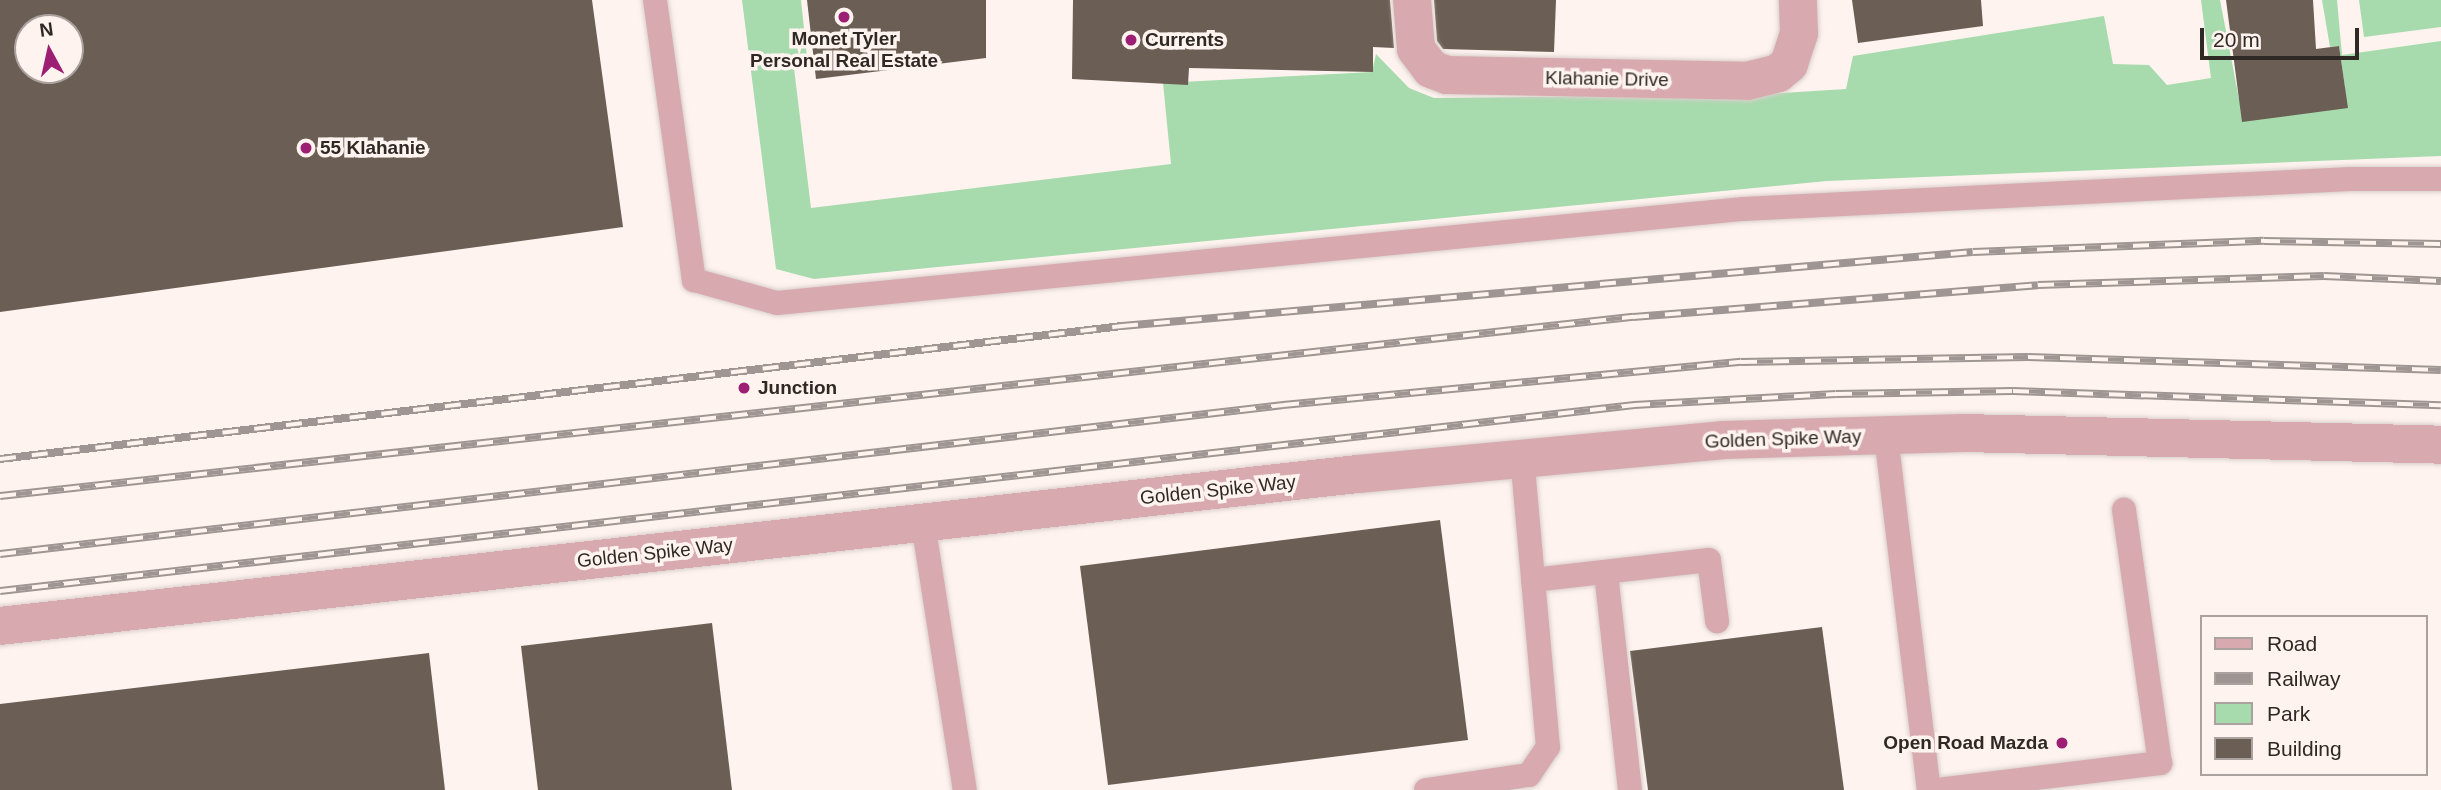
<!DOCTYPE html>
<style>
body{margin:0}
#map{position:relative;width:2441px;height:790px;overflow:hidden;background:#fef3ef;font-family:Helvetica,sans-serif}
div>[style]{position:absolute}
.green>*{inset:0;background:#a7daad}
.building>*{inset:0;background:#6b5e54}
.roads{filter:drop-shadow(0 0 2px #d9cfcb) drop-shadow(0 0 2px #d9cfcb)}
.service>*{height:24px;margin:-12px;padding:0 12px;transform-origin:12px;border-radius:12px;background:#d8aab0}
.minor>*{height:38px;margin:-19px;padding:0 19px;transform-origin:19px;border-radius:19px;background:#d8aab0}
.rail>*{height:8px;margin-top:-4px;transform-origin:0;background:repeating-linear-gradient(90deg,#fef3ef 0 16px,#9f9693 0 32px);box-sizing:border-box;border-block:2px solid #9f9693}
.dots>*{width:19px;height:19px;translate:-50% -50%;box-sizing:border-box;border:4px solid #fef3ef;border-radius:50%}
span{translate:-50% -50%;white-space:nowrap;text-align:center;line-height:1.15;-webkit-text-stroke:7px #fef3ef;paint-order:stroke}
.poi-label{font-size:19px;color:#2f2926;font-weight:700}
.left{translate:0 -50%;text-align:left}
.right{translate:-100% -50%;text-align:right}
.street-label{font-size:19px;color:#2f2926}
.legend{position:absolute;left:2200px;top:615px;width:228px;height:161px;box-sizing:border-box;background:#fef3ef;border:2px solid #aba29f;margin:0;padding:9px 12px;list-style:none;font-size:21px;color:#2f2926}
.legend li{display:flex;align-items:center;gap:14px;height:35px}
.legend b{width:35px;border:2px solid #aba29f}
.north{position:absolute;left:14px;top:14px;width:70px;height:70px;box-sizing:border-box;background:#fef3ef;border:2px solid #aba29f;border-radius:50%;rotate:352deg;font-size:19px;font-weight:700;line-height:28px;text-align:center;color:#2f2926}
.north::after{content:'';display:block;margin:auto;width:24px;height:32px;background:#9d1f73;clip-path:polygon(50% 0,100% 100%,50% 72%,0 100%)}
.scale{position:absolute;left:2200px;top:28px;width:159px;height:32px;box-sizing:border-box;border:4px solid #2f2926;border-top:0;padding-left:9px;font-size:21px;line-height:24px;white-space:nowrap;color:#2f2926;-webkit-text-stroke:5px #fef3ef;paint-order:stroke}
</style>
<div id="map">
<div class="green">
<i style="clip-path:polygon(742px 0,801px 0,807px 57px,793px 60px,811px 208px,1171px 164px,1163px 83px,1372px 72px,1376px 54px,1409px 88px,1434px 98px,1764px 94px,1846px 89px,1853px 56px,2104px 16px,2113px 64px,2149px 65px,2167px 85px,2211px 78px,2201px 0,2220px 0,2239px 99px,2264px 100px,2345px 88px,2339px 46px,2330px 47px,2322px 0,2337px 0,2342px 55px,2441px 41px,2441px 156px,1827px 181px,814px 279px,776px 269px)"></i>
<i style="clip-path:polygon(2359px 0,2441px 0,2441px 27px,2364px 37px)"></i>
</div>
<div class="building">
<i style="clip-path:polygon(evenodd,0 0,592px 0,623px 227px,0 312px,0 0,28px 28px,70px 28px,70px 70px,28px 70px,28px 28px)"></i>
<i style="clip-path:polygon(807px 0,986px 0,986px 58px,816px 79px)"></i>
<i style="clip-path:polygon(1073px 0,1390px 0,1394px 48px,1373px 47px,1373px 72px,1189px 68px,1188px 85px,1072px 79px)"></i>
<i style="clip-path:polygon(1434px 0,1556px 0,1554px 52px,1443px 49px,1437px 41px)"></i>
<i style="clip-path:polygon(1852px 0,1981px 0,1983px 26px,1858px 43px)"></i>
<i style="clip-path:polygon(2226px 0,2313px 0,2316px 49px,2339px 46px,2348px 108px,2242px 122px)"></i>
<i style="clip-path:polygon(1440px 520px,1468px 740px,1108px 785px,1080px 566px)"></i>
<i style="clip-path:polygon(712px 623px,732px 790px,538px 790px,521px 646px)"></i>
<i style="clip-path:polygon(1822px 627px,1844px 790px,1648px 790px,1630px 651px)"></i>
<i style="clip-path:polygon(429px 653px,445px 790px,0 790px,0 704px)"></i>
</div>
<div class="roads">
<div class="service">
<i style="left:655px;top:0;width:283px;rotate:82.1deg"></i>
<i style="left:694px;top:280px;width:86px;rotate:15.5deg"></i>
<i style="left:777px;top:303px;width:971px;rotate:-5.56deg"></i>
<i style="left:1743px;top:209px;width:608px;rotate:-2.83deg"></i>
<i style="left:2350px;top:179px;width:91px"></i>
<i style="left:1886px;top:436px;width:357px;rotate:83.1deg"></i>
<i style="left:923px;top:523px;width:270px;rotate:81.1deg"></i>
<i style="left:1606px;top:573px;width:218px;rotate:83.7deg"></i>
<i style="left:1533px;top:580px;width:177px;rotate:-6.5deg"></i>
<i style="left:1709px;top:560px;width:62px;rotate:82.5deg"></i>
<i style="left:1426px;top:790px;width:104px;rotate:-8.3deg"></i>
<i style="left:1529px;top:775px;width:34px;rotate:-56deg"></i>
<i style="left:1548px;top:747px;width:292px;rotate:-95.1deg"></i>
<i style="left:1937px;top:790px;width:225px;rotate:-6.9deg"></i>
<i style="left:2160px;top:763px;width:256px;rotate:-98.1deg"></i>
</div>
<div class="minor">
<i style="left:1412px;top:0;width:49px;rotate:85.3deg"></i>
<i style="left:1416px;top:49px;width:25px;rotate:53deg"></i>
<i style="left:1431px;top:69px;width:17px;rotate:21deg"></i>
<i style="left:1447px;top:75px;width:300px;rotate:1.1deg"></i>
<i style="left:1747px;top:81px;width:32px;rotate:-14deg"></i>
<i style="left:1778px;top:73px;width:14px;rotate:-39deg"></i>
<i style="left:1789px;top:64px;width:33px;rotate:-72deg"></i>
<i style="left:1799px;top:33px;width:33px;rotate:-92deg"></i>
<i style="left:0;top:626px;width:1366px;rotate:-6.39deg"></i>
<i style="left:1358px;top:474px;width:368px;rotate:-5.3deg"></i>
<i style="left:1724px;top:440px;width:239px;rotate:-1.7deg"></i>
<i style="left:1963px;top:433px;width:478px;rotate:1.4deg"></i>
</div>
</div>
<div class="rail">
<i style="left:0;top:459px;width:1130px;rotate:-6.76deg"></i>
<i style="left:1122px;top:326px;width:480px;rotate:-5deg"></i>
<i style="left:1600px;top:284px;width:374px;rotate:-4.9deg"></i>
<i style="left:1973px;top:252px;width:291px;rotate:-2.2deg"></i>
<i style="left:2264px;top:241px;width:177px;rotate:1deg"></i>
<i style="left:0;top:496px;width:1643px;rotate:-6.26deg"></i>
<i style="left:1633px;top:317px;width:406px;rotate:-4.5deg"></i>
<i style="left:2038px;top:285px;width:286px;rotate:-1.8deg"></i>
<i style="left:2324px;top:276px;width:117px;rotate:2.4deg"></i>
<i style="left:0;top:554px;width:1292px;rotate:-6.62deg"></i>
<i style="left:1283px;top:405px;width:460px;rotate:-5.4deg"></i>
<i style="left:1741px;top:362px;width:287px;rotate:-1deg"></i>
<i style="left:2028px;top:357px;width:413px;rotate:1.8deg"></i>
<i style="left:0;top:591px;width:1645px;rotate:-6.49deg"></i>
<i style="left:1634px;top:405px;width:202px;rotate:-3.1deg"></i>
<i style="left:1836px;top:394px;width:177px;rotate:-1deg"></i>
<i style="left:2013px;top:391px;width:428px;rotate:1.9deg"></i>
</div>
<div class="dots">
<i style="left:844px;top:17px;background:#9d1f73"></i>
<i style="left:1131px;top:40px;background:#9d1f73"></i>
<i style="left:306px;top:148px;background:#9d1f73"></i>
<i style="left:744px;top:388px;background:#9d1f73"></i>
<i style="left:2062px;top:743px;background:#9d1f73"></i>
</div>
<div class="poi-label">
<span style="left:844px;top:50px">Monet Tyler<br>Personal Real Estate</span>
<span class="left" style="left:1145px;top:40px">Currents</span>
<span class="left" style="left:320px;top:148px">55 Klahanie</span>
<span class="left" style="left:758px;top:388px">Junction</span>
<span class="right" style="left:2048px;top:743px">Open Road Mazda</span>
</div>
<div class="street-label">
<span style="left:1607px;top:79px;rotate:1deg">Klahanie Drive</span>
<span style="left:1783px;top:439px;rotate:-2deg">Golden Spike Way</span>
<span style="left:1218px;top:490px;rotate:-6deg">Golden Spike Way</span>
<span style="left:655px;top:553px;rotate:-6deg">Golden Spike Way</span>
</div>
<ul class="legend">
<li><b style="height:9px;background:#d8aab0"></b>Road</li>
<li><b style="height:9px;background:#9f9693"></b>Railway</li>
<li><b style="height:19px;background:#a7daad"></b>Park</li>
<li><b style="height:19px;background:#6b5e54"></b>Building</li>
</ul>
<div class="north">N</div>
<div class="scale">20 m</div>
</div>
